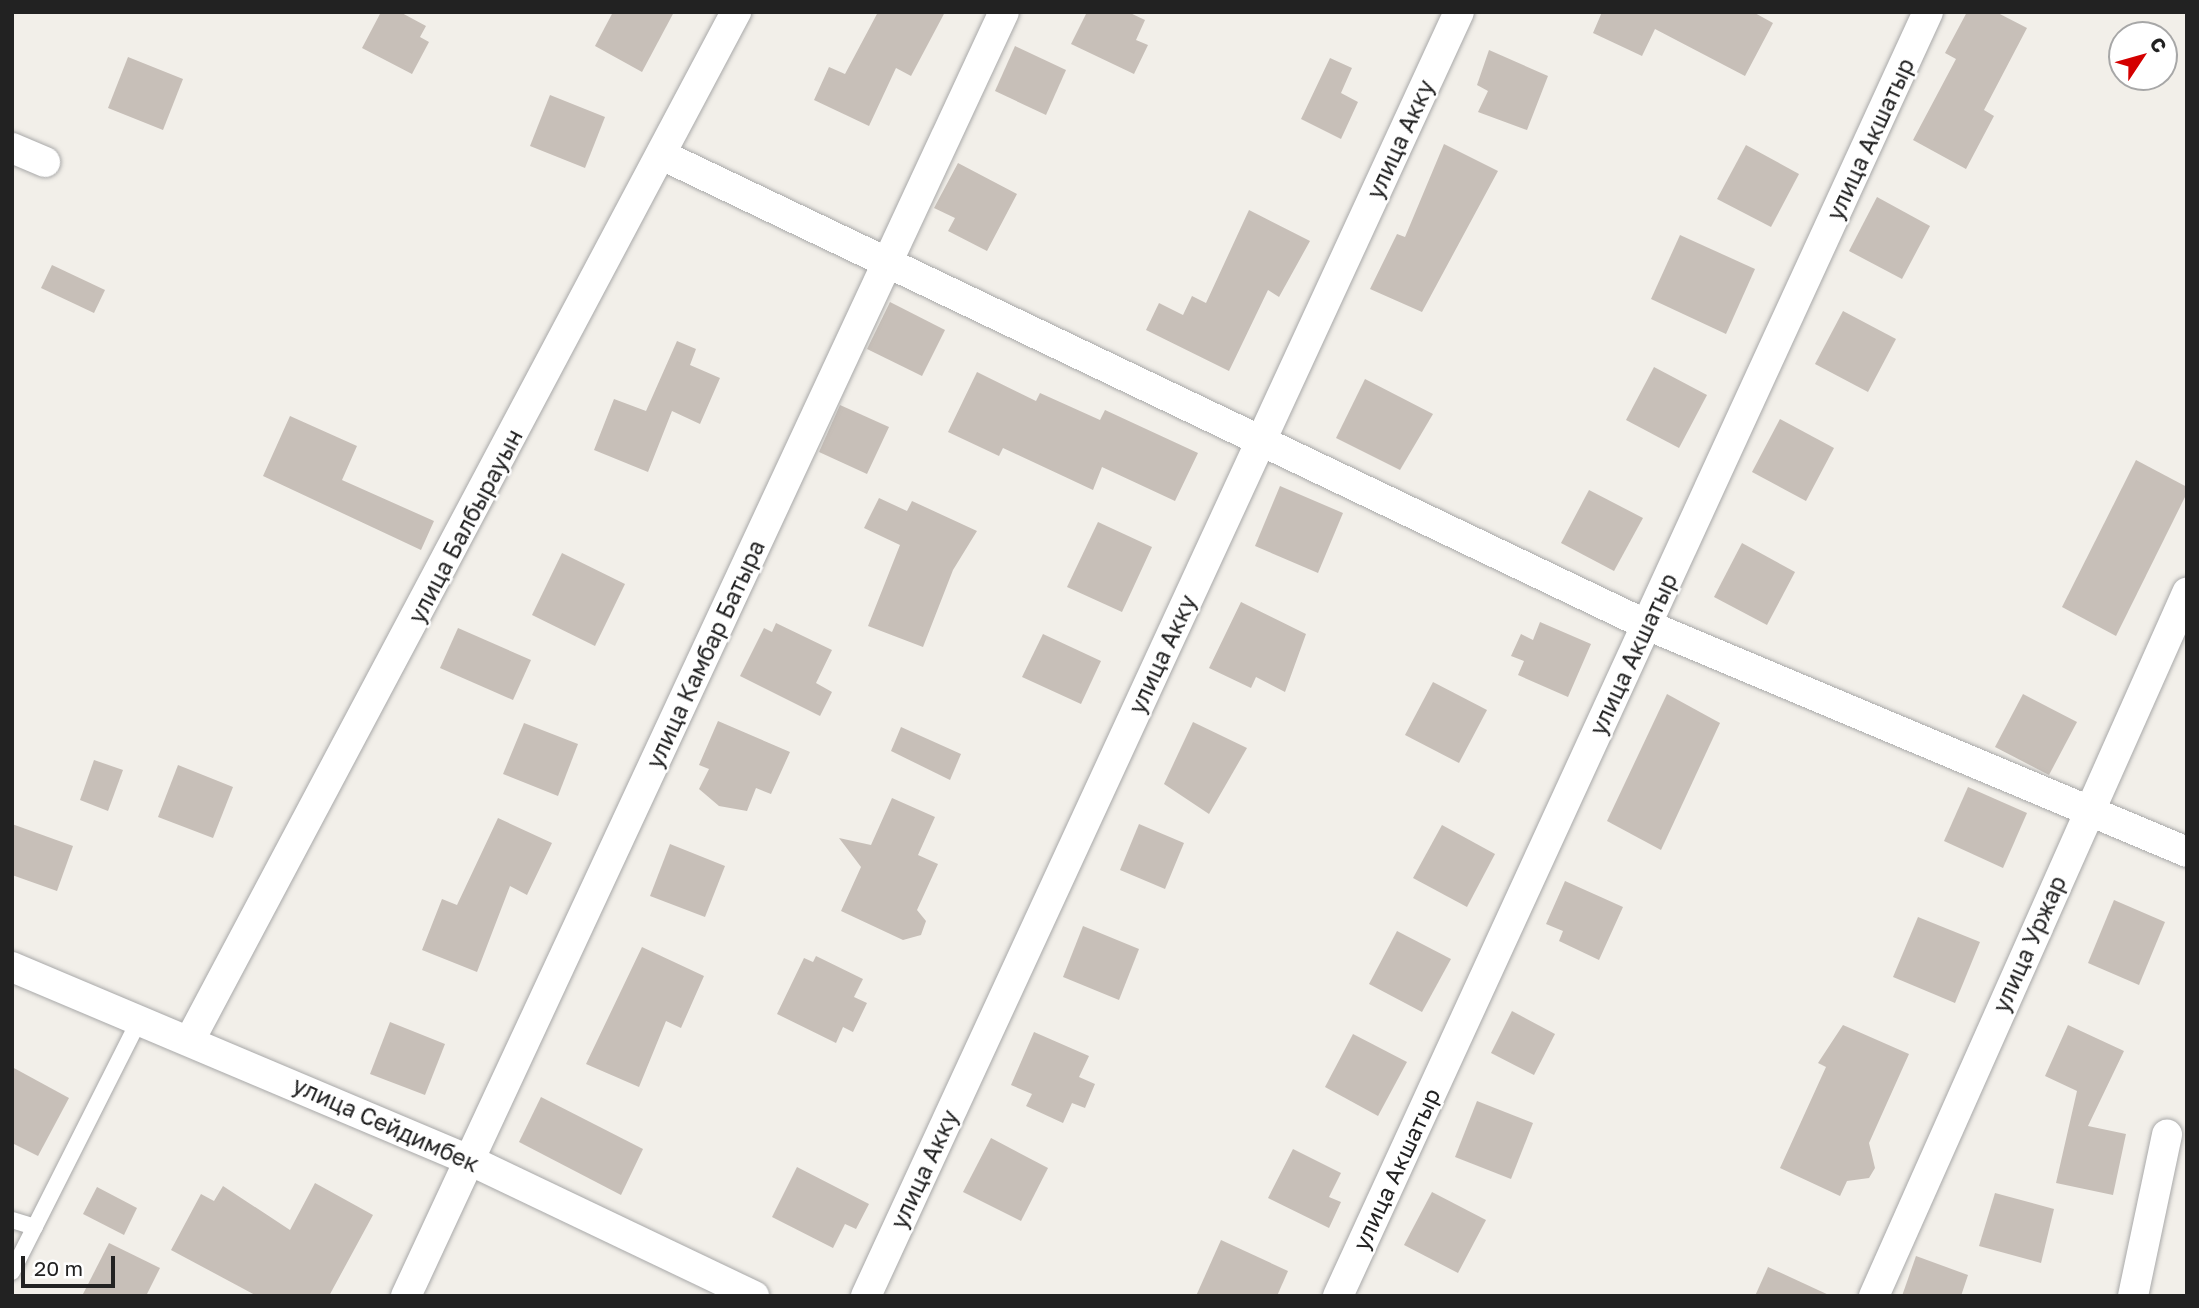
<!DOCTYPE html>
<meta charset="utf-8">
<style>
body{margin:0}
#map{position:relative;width:2199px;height:1308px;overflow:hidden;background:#f2efe9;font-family:"Golos Text",sans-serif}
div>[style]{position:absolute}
.building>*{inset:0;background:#c7bfb8}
.roads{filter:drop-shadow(0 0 2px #a9a9a9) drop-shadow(0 0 2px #a9a9a9)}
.lane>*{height:16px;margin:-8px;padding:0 8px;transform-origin:8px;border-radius:8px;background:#fff}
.street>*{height:30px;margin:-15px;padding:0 15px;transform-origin:15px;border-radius:15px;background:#fff}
span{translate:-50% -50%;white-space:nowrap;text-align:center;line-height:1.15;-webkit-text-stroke:5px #fff;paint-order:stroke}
.street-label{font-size:23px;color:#222}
.frame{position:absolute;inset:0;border:14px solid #222;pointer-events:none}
.north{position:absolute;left:2108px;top:21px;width:70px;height:70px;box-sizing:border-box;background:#fff;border:2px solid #a7a7a7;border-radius:50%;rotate:54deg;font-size:19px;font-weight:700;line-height:28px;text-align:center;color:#222}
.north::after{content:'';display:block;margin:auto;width:24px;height:32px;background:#d40000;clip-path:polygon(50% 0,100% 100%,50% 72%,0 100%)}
.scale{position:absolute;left:21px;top:1256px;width:94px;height:32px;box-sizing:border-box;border:4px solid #222;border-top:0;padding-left:9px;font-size:21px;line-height:24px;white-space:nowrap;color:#222;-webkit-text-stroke:5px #fff;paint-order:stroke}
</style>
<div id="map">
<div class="building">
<i style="clip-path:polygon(381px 12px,400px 12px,426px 26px,420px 37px,429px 42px,412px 74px,362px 48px)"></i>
<i style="clip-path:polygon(613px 12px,674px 12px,642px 72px,595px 46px)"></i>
<i style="clip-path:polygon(878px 12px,945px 12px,911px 76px,896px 68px,869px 126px,814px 100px,829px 67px,845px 74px)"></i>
<i style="clip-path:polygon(1087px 12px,1128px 12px,1145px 20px,1136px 40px,1148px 45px,1134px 74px,1071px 44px)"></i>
<i style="clip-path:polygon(1602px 12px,1753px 12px,1773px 23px,1745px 76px,1655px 29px,1642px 56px,1593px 33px)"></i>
<i style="clip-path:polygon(1967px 12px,1996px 12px,2027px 28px,1984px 110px,1994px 116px,1966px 169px,1913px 140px,1956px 59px,1945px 53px)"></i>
<i style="clip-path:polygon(1015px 46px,1066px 70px,1046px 115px,995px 91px)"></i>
<i style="clip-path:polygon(1489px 50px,1548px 76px,1527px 130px,1478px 112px,1488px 91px,1477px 85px)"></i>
<i style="clip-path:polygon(128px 57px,183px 79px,163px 130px,108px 108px)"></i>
<i style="clip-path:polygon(1330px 58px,1352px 68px,1341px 93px,1358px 102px,1341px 139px,1301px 119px)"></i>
<i style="clip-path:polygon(550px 95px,605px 117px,585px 168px,530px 146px)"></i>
<i style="clip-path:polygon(1444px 144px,1498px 171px,1422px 312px,1370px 289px,1397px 234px,1405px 237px)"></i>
<i style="clip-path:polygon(1746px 145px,1799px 174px,1771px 227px,1717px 199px)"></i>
<i style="clip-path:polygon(958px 163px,1017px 194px,987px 251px,948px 231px,955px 218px,934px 208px)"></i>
<i style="clip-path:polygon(1877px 197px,1930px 226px,1902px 279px,1849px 251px)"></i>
<i style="clip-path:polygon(1249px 210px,1310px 241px,1279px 297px,1268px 290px,1229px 371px,1146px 330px,1159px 303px,1183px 315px,1192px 296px,1206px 303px)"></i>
<i style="clip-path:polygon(1680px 235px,1755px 269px,1726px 334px,1651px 299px)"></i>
<i style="clip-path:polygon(52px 265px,105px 290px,94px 313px,41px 288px)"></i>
<i style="clip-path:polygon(890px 302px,945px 330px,922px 376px,867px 349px)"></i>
<i style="clip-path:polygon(1843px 311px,1896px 339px,1868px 392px,1815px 364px)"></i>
<i style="clip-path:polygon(677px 341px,696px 349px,690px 365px,720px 378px,700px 424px,672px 411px,648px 472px,594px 450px,614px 399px,646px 411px)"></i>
<i style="clip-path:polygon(1654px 367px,1707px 395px,1679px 448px,1626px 420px)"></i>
<i style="clip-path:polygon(977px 372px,1036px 401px,1040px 393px,1100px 420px,1105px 410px,1198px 453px,1175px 501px,1102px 467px,1093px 490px,1003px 448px,999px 456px,948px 432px)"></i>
<i style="clip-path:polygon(1365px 379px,1433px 414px,1400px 470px,1336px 438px)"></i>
<i style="clip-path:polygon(840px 405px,889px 427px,867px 474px,819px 452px)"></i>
<i style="clip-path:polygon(290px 416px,357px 446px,342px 480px,434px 521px,421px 550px,263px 476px)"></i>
<i style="clip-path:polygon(1780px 419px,1834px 448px,1806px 501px,1752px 472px)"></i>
<i style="clip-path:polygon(2136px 460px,2187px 487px,2187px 493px,2116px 636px,2062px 607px)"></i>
<i style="clip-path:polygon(1280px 486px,1343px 513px,1318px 573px,1255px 546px)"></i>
<i style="clip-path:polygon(1589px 490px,1643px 518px,1614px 571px,1561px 543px)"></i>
<i style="clip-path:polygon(879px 498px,907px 511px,912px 501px,977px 531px,953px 570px,923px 647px,868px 626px,900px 545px,864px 528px)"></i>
<i style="clip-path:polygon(1098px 522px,1152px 547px,1122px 612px,1067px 587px)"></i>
<i style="clip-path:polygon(1742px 543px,1795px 572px,1767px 625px,1714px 597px)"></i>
<i style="clip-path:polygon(562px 553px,625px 584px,595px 646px,532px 615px)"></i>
<i style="clip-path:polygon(1241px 602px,1306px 634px,1285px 692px,1256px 677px,1251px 688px,1209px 668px)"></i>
<i style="clip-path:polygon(1540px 622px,1591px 644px,1568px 697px,1518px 675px,1524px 661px,1511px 656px,1521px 634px,1533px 640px)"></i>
<i style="clip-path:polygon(776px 623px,832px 650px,816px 683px,832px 692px,820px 716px,740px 676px,764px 628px,772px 632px)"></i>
<i style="clip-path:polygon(458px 628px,531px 660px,513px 700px,440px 668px)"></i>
<i style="clip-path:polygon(1043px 634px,1101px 661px,1081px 704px,1022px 677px)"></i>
<i style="clip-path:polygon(1433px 682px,1487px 710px,1459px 763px,1405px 735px)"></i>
<i style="clip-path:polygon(1667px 694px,1720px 723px,1661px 850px,1607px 821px)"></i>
<i style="clip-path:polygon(2023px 694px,2077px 722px,2049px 775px,1995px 747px)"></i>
<i style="clip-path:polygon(718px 721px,790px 752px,771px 794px,756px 788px,747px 811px,719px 806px,699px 789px,709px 769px,699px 765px)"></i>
<i style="clip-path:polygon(1193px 722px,1247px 748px,1209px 814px,1164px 784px)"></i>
<i style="clip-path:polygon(524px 723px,578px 744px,558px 796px,503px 774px)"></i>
<i style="clip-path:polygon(901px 727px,961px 754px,950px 780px,891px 751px)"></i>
<i style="clip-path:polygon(94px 760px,123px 770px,108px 811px,80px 800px)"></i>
<i style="clip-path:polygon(178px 765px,233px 787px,213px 838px,158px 817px)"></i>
<i style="clip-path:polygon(1968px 787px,2027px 813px,2003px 868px,1944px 841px)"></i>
<i style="clip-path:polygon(892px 798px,935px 817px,918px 855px,938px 864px,917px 910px,926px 921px,921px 935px,903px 940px,841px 911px,861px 867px,839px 838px,871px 845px)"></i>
<i style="clip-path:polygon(498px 818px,552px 843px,527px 895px,510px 886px,477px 972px,422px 950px,442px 899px,457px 905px)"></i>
<i style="clip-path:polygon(12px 824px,73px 846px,57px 891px,12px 875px)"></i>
<i style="clip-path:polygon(1139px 824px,1184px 843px,1165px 889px,1120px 870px)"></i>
<i style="clip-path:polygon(1442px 825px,1495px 854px,1467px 907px,1413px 878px)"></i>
<i style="clip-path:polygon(670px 844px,725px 866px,705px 917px,650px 896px)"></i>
<i style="clip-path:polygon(1565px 881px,1623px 907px,1599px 960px,1559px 941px,1563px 931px,1546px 924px)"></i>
<i style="clip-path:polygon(2114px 900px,2165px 922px,2139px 985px,2088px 963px)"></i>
<i style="clip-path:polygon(1918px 917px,1980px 942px,1955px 1003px,1893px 977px)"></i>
<i style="clip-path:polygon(1083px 926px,1139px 949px,1119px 1000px,1063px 977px)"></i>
<i style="clip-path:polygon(1397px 931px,1451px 959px,1422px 1012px,1369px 984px)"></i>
<i style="clip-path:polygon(642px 947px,704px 976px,681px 1028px,666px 1021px,639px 1087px,586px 1064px)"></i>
<i style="clip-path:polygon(816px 956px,863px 979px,854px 997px,867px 1003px,853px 1032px,843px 1027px,836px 1043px,777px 1014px,804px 958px,813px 962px)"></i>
<i style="clip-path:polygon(1512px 1011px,1555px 1034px,1534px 1075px,1491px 1053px)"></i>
<i style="clip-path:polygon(390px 1022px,445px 1044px,425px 1095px,370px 1074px)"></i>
<i style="clip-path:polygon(1843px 1025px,1909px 1054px,1869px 1143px,1875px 1168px,1869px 1178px,1847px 1181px,1840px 1196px,1780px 1168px,1826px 1067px,1818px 1063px)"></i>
<i style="clip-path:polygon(2068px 1025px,2124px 1051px,2088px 1126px,2126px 1134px,2113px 1195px,2056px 1183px,2077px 1091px,2045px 1076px)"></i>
<i style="clip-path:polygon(1034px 1032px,1089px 1056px,1079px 1077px,1095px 1084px,1085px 1108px,1072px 1103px,1063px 1123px,1026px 1106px,1032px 1094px,1011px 1085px)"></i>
<i style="clip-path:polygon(1353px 1034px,1407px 1062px,1378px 1116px,1325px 1087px)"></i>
<i style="clip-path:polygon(12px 1067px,69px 1098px,38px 1156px,12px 1143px)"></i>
<i style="clip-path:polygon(541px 1097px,643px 1149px,621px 1195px,519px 1142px)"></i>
<i style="clip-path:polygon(1477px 1101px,1533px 1123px,1511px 1179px,1455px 1157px)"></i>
<i style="clip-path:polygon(991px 1138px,1048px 1168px,1021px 1221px,963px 1192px)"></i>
<i style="clip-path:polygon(1293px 1149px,1341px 1173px,1329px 1197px,1341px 1202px,1329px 1228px,1268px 1198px)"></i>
<i style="clip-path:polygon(797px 1167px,869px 1204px,856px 1229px,845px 1224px,833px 1248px,772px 1217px)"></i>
<i style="clip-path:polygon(315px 1183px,373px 1215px,329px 1296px,257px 1296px,171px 1250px,201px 1194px,214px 1201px,223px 1186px,290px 1230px)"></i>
<i style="clip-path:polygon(97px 1187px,137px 1208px,124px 1235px,83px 1214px)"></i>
<i style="clip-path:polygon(1432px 1192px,1486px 1220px,1458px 1273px,1404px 1245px)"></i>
<i style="clip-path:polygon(1995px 1193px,2054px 1209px,2041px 1263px,1979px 1246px)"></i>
<i style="clip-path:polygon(1221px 1240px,1288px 1271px,1277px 1296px,1196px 1296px)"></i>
<i style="clip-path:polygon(109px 1243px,160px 1268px,146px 1296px,82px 1296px)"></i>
<i style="clip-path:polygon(1916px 1256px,1968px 1275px,1961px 1296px,1902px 1296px)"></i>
<i style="clip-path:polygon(1768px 1267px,1831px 1296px,1755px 1296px)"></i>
</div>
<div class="roads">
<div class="lane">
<i style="left:12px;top:1220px;width:24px;rotate:17deg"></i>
<i style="left:12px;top:1272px;width:286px;rotate:-63.2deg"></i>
</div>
<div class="street">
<i style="left:12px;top:148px;width:36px;rotate:23deg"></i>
<i style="left:664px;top:156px;width:1089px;rotate:25.51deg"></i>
<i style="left:1647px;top:625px;width:586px;rotate:22.8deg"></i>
<i style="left:12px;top:967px;width:496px;rotate:22.9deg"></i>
<i style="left:469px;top:1160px;width:316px;rotate:25.5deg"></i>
<i style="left:191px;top:1038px;width:1162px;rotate:-62.02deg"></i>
<i style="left:406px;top:1296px;width:1416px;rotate:-65.03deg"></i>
<i style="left:866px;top:1296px;width:1414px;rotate:-65.21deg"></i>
<i style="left:1338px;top:1296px;width:1413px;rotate:-65.32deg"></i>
<i style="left:1874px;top:1296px;width:770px;rotate:-66deg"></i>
<i style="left:2133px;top:1296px;width:165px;rotate:-78.1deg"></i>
</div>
</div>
<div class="street-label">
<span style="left:1400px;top:139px;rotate:-65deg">улица Акку</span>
<span style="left:1870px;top:139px;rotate:-65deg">улица Акшатыр</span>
<span style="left:465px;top:526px;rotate:-62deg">улица Балбырауын</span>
<span style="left:705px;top:654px;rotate:-65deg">улица Камбар Батыра</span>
<span style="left:1162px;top:654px;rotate:-65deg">улица Акку</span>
<span style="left:1633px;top:654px;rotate:-65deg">улица Акшатыр</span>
<span style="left:2029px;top:944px;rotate:-66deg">улица Уржар</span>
<span style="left:386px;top:1124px;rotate:24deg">улица Сейдимбек</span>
<span style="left:924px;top:1169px;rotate:-65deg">улица Акку</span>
<span style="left:1396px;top:1169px;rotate:-65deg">улица Акшатыр</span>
</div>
<div class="frame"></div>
<div class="north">С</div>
<div class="scale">20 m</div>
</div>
